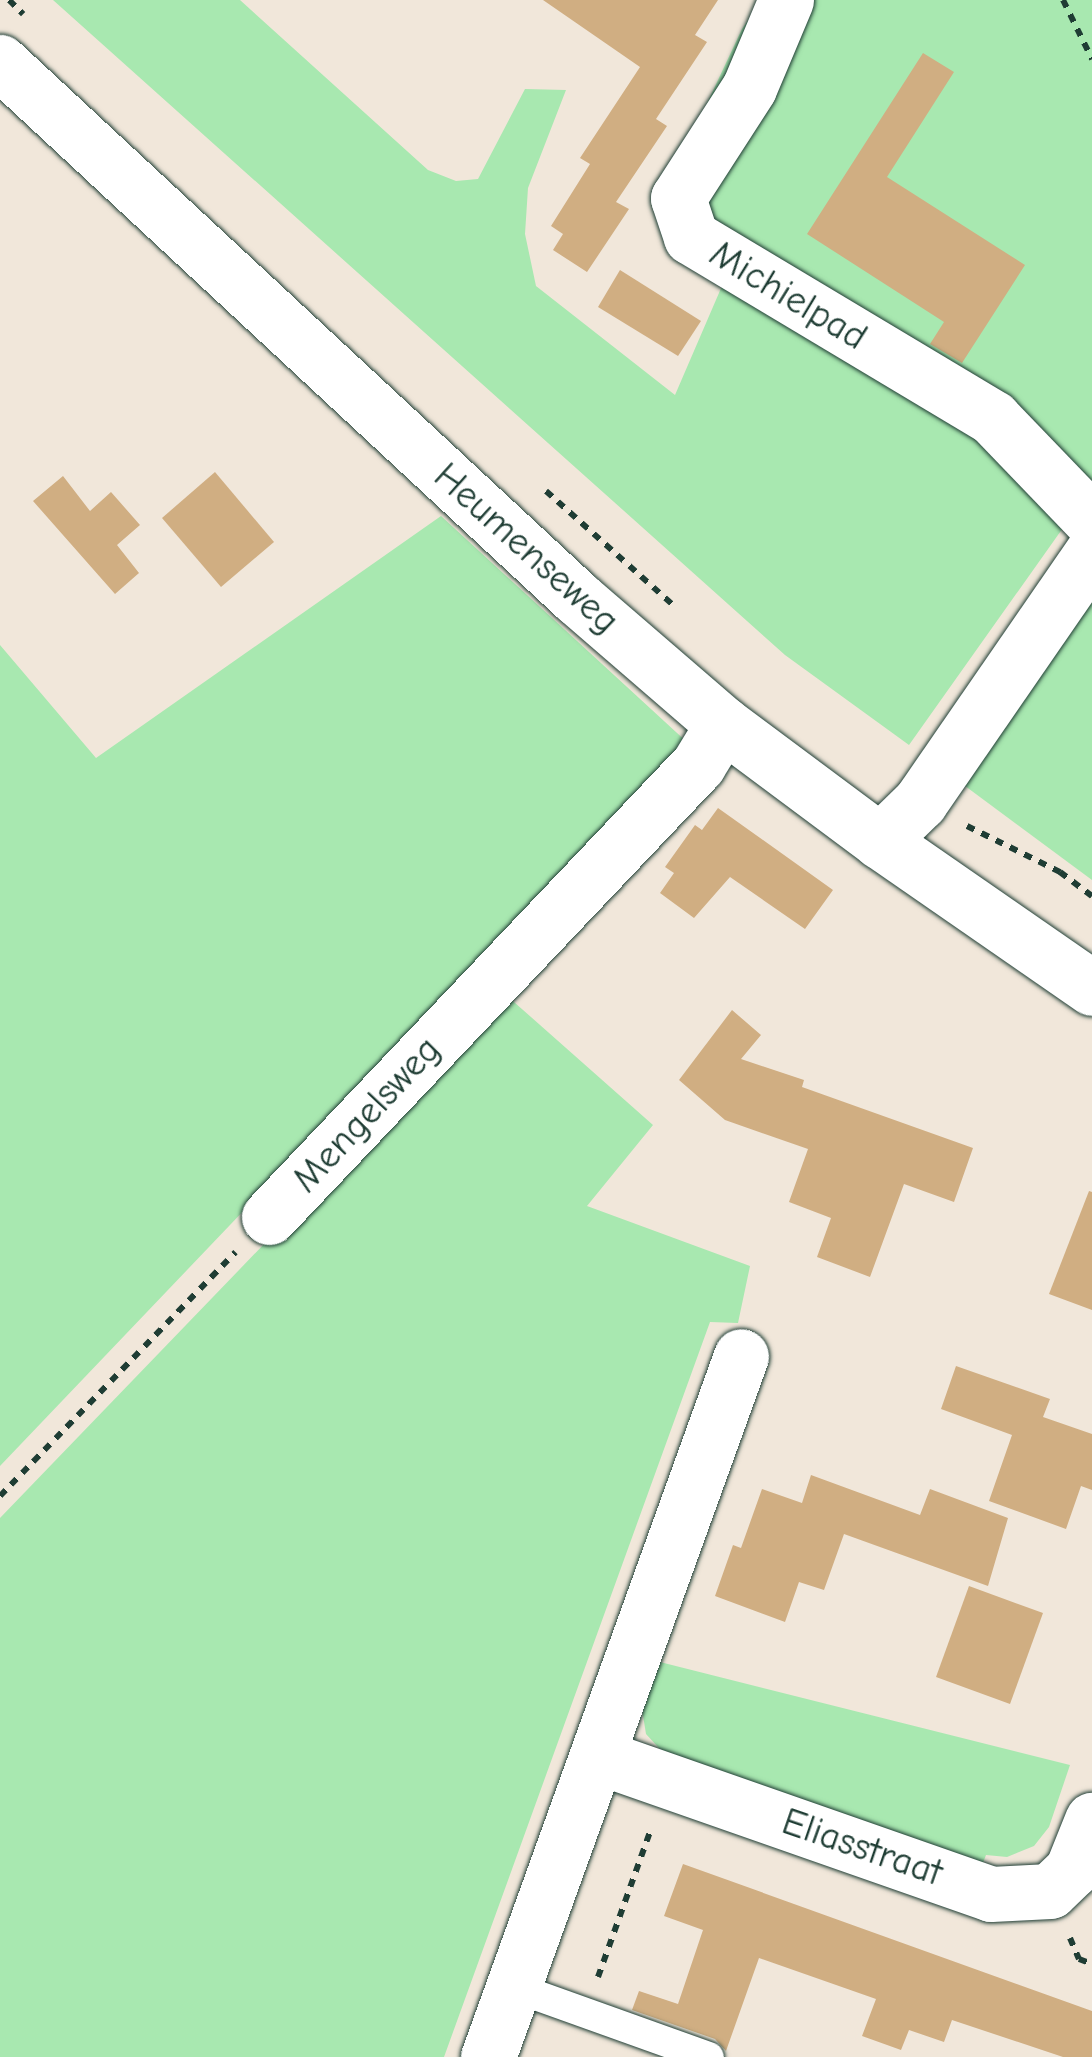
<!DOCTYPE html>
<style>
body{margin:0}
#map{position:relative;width:1092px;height:2057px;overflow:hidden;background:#f1e7da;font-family:"Comic Neue",sans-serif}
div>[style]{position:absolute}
.green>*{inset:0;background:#a8e8b0}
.building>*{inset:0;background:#d0ae82}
.path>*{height:6px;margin-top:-3px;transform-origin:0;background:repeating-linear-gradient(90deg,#1f3d34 0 8px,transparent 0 16px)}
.roads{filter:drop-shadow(0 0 2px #1f3d34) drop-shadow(0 0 2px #1f3d34)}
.lane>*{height:30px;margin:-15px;padding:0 15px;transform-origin:15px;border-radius:15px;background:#fff}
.street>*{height:55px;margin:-27.5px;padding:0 27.5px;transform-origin:27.5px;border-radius:27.5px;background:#fff}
.secondary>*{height:55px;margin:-27.5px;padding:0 27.5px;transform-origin:27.5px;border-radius:27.5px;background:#fff}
span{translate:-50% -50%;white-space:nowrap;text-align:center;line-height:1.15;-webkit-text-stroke:8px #fff;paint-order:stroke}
.street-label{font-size:38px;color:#1f3d34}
</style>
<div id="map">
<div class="green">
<i style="clip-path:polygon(53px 0,240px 0,428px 170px,456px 181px,478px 179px,525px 89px,566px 90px,528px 188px,525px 234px,536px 286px,675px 395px,725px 279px,698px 247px,702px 114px,742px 29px,762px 0,1092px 0,1092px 487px,909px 745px,785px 655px)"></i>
<i style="clip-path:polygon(441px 516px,689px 744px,0 1466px,0 645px,96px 758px)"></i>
<i style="clip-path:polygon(1092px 583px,1092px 880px,957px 780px)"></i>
<i style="clip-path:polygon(505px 994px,653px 1125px,587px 1206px,750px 1266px,738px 1323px,710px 1322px,444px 2057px,0 2057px,0 1518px)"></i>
<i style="clip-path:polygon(656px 1661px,1070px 1765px,1049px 1827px,1034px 1846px,1007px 1857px,986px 1855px,981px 1868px,669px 1759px,646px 1734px,641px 1703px)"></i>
</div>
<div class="building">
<i style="clip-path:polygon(543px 0,718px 0,695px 35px,707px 42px,656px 119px,667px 126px,616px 202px,629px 209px,587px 272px,553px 250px,563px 234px,551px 226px,590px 164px,580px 158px,640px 67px)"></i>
<i style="clip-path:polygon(923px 53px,954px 72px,887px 177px,1025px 265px,962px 363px,930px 344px,944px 322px,807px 234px)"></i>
<i style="clip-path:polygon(620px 270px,701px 321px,678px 356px,598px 307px)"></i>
<i style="clip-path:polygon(215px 472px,274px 542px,221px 587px,162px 518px)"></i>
<i style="clip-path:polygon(63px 476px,90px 511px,111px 492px,140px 525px,117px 545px,139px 573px,115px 594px,33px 501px)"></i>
<i style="clip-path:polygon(718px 808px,833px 890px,805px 929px,730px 877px,694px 918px,660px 893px,674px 873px,665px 867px,695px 825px,702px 830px)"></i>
<i style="clip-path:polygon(732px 1010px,761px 1035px,741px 1059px,804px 1080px,802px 1087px,973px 1148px,954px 1202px,904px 1184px,870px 1277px,817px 1257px,831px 1218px,789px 1202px,808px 1149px,725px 1120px,679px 1080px)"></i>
<i style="clip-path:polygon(1089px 1191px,1092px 1192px,1092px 1310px,1049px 1294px)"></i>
<i style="clip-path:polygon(956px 1366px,1050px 1399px,1043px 1417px,1092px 1434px,1092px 1490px,1081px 1486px,1066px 1529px,989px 1501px,1012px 1435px,941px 1409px)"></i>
<i style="clip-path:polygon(811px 1475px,920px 1515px,930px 1489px,1008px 1518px,988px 1586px,844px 1534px,824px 1590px,799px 1582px,785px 1622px,715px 1596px,733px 1545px,741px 1548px,762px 1489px,802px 1503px)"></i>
<i style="clip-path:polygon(969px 1586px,1043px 1613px,1010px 1704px,936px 1677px)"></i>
<i style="clip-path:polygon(683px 1864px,1092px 2011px,1092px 2057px,1063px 2057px,952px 2020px,944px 2042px,909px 2030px,901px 2050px,862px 2036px,876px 1999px,759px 1958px,726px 2051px,715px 2039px,632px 2010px,639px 1991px,678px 2004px,703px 1930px,664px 1916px)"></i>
</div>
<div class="path">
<i style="left:9px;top:0;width:20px;rotate:45deg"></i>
<i style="left:1063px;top:0;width:66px;rotate:63.8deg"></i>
<i style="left:546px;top:491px;width:172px;rotate:41.9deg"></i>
<i style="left:967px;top:826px;width:104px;rotate:26.3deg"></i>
<i style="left:1060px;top:872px;width:40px;rotate:37deg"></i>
<i style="left:0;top:1496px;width:339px;rotate:-46deg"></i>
<i style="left:1070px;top:1938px;width:23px;rotate:67deg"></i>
<i style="left:1079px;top:1959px;width:14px;rotate:21deg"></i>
<i style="left:598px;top:1977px;width:157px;rotate:-70.3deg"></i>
</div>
<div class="roads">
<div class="lane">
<i style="left:513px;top:1987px;width:208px;rotate:19.7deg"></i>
</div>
<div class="street">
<i style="left:786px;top:0;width:95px;rotate:112.8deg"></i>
<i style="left:749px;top:88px;width:131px;rotate:122.8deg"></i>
<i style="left:678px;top:198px;width:41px;rotate:71.6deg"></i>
<i style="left:691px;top:237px;width:352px;rotate:30.9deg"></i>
<i style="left:993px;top:418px;width:143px;rotate:46.1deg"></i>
<i style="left:880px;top:841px;width:56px;rotate:-44.3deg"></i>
<i style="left:920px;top:802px;width:303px;rotate:-55.4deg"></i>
<i style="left:269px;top:1217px;width:623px;rotate:-46.5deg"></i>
<i style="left:698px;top:765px;width:48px;rotate:-58.6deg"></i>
<i style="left:597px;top:1756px;width:417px;rotate:19.3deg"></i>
<i style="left:991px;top:1894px;width:59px;rotate:-2.9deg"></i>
<i style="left:1050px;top:1891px;width:30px;rotate:-44deg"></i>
<i style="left:1072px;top:1870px;width:54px;rotate:-68.2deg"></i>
<i style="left:488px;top:2057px;width:745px;rotate:-70.15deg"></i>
</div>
<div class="secondary">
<i style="left:0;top:62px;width:788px;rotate:42.89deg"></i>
<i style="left:577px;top:598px;width:193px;rotate:40.8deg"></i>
<i style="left:723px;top:724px;width:196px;rotate:36.7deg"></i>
<i style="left:880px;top:841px;width:258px;rotate:34.7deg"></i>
</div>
</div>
<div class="street-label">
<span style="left:788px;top:296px;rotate:31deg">Michielpad</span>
<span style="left:526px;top:549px;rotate:42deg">Heumenseweg</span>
<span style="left:367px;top:1115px;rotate:-47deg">Mengelsweg</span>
<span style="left:862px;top:1848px;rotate:19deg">Eliasstraat</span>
</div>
</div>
